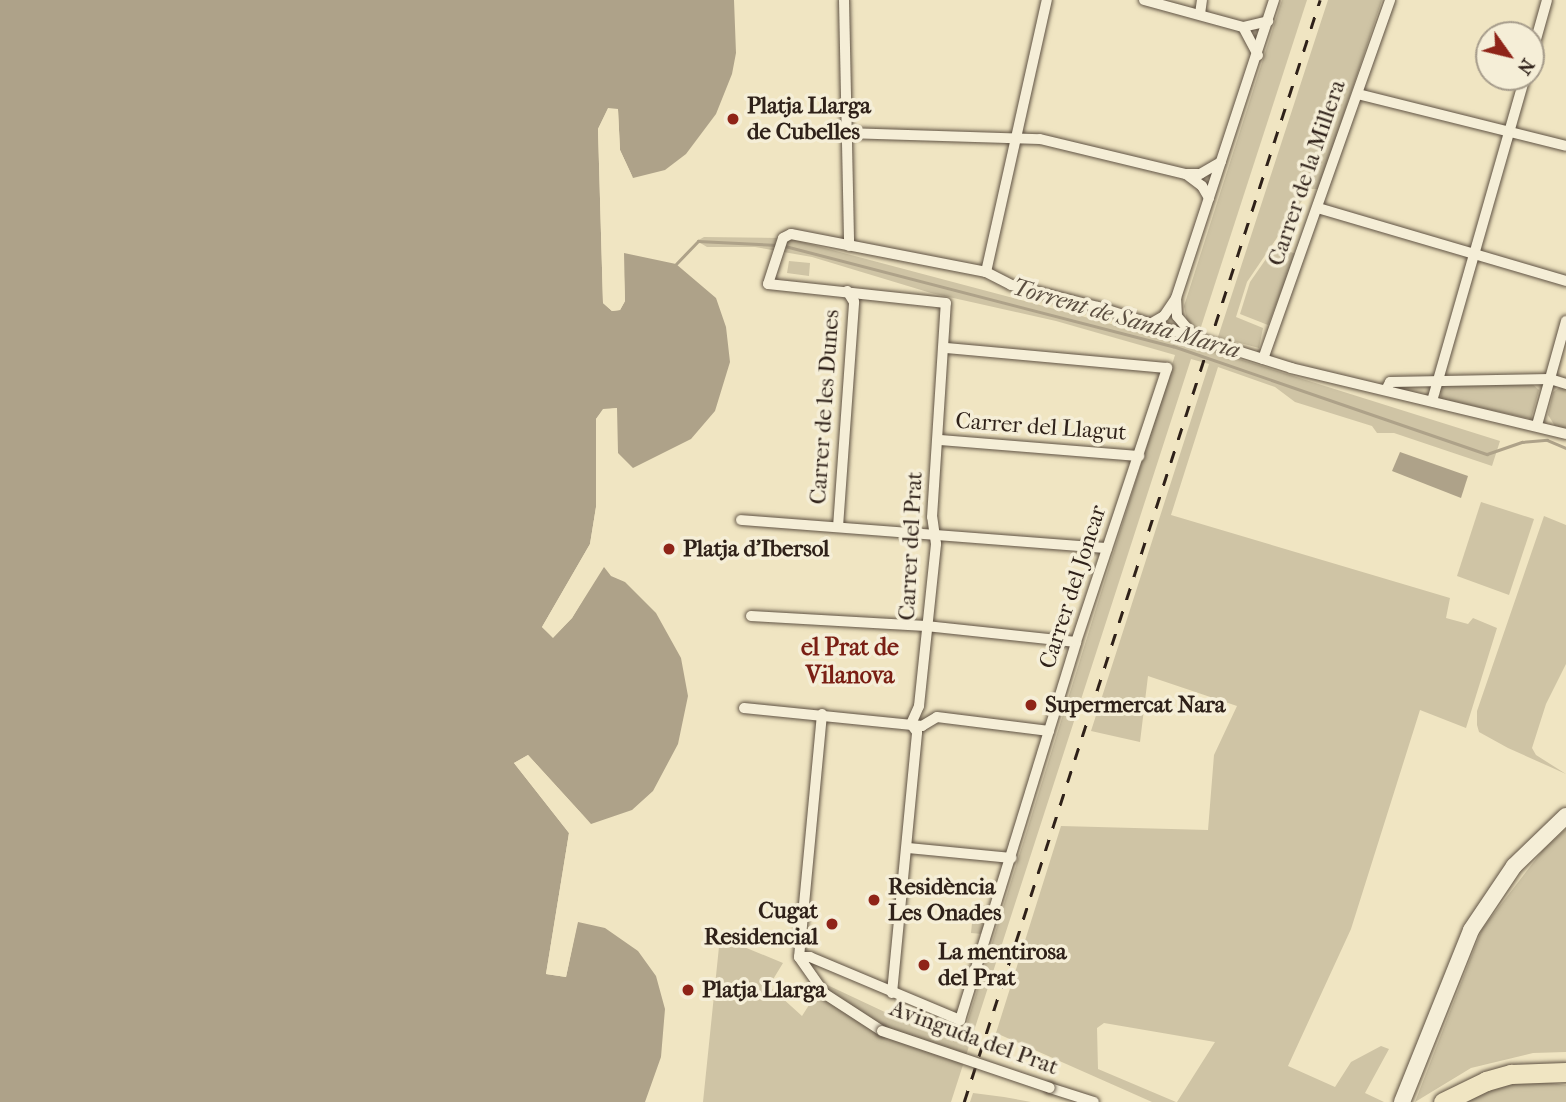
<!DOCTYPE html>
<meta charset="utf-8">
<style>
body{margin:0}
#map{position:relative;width:1566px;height:1102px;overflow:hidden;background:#f0e5c2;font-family:"IM FELL French Canon",serif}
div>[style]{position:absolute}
.green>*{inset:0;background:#cfc4a5}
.water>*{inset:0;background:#aea289}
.pier>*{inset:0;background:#f0e5c2}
.stream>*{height:2.5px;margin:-1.25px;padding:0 1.25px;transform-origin:1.25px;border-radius:1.25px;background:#aea289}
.roads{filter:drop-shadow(0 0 2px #5f5243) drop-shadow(0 0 2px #5f5243)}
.street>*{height:10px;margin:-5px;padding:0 5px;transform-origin:5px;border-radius:5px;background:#f5eed7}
.secondary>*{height:16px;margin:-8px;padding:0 8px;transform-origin:8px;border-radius:8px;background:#f5eed7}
.highway>*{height:19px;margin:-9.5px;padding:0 9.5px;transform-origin:9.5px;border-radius:9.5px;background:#f0e5c2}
.rail>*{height:2.5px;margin-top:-1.25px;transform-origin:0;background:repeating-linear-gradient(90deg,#2f2119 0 12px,transparent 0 24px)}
.bridges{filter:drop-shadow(0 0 2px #5f5243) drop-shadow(0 0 2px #5f5243)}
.street-bridge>*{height:10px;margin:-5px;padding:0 5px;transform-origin:5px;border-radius:5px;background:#f5eed7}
.dots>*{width:19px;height:19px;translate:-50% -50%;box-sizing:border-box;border:4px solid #f5eed7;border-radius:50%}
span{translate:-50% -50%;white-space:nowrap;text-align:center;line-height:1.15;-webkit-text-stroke:7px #f5eed7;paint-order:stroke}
.poi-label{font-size:23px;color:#2f2119;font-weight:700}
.left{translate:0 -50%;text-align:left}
.right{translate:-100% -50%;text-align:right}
.street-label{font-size:23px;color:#2f2119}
.water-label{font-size:24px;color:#5b4e40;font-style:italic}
.neighbourhood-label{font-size:24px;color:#7a1f14;font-weight:700}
.north{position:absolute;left:1475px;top:21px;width:70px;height:70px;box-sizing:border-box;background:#f5eed7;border:2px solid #a69c8b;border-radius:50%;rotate:124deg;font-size:19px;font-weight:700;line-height:28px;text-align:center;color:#2f2119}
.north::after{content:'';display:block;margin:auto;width:24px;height:32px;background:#8f2418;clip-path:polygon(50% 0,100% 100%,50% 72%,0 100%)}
</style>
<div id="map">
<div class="green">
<i style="clip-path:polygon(1282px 0,1307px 0,1200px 330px,1187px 321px,1184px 306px)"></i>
<i style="clip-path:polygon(1328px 0,1382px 0,1319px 189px,1310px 189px,1247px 282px,1236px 317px,1263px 328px,1259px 348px,1218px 337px)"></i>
<i style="clip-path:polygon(704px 237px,787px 238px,1217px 352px,1500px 441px,1492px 466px,1394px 433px,1377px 433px,1372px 426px,1295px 402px,1275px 387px,1218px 367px,1171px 515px,1450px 598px,1446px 618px,1468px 624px,1473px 618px,1497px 628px,1466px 728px,1420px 710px,1351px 929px,1288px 1066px,1335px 1087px,1351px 1062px,1381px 1046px,1389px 1049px,1365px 1093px,1384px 1102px,1177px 1102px,1215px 1042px,1104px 1023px,1097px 1028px,1098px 1069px,1176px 1102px,1152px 1102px,996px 1033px,1061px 826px,1208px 830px,1214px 755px,1237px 706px,1148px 676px,1140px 742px,1091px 731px,1209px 364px,1191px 359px,951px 1102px,703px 1102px,720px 937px,783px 963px,769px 986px,802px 1016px,823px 983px,906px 1022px,962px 1039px,1175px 355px,1056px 321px,931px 293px,812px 257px,755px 247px,707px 247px,697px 241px)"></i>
<i style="clip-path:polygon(1275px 246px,1296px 254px,1268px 325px,1240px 314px,1250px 282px)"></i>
<i style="clip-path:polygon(789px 261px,810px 263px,809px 276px,787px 273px)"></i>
<i style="clip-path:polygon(1530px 382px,1539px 390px,1531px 419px,1442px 399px,1439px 390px,1442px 385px)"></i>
<i style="clip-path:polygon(1562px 386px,1566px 387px,1566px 429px,1555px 426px,1548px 415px,1553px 392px)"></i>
<i style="clip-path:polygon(1481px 502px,1534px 519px,1509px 595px,1457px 576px)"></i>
<i style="clip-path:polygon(1544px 516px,1566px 525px,1566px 664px,1546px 704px,1532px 748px,1536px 755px,1566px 774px,1508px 748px,1479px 732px,1477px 725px,1477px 711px)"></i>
<i style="clip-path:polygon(1566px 829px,1566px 1052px,1533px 1053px,1471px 1068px,1415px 1102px,1482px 929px,1543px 850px)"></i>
<i style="clip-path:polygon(974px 903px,990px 907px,982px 934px,971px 933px)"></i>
<i style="clip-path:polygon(1538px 1081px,1566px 1085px,1566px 1102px,1459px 1102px,1491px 1087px)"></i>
<i style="clip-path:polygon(973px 1093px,1004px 1097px,1031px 1102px,970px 1102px)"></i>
</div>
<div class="water">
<i style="clip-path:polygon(0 0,734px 0,736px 53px,732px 74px,716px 114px,686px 154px,665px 170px,633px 178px,620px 150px,618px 110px,608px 109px,598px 129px,603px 303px,612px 311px,620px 310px,625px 301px,624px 253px,676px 264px,716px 298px,726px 327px,730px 362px,715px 411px,691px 439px,633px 468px,618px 453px,617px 408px,603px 410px,596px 419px,596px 507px,590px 544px,542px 627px,553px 637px,572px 618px,604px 567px,611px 576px,625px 582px,656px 613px,681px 658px,688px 696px,678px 744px,653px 791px,632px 810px,591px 824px,528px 755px,514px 763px,569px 833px,546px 974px,566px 977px,578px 922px,605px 928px,638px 951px,656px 976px,665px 1009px,661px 1057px,645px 1102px,0 1102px)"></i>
<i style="clip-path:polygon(1400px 452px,1468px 476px,1461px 498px,1392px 471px)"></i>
</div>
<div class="pier">
<i style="clip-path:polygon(608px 108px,618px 109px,620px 150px,633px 178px,617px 151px,615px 113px,610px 112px,602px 129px,606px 302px,613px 307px,621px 300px,623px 250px,625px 301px,620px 310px,612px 311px,603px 303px,598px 129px)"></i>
<i style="clip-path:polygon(617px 408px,617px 457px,614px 412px,605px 413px,599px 420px,599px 507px,593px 545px,546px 626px,553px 633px,570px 616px,602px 564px,601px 569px,572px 618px,553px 638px,542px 627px,590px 544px,596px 507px,596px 419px,603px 409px)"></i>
<i style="clip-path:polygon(528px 755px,591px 824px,527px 759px,519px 764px,572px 832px,550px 971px,563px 973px,578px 919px,566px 977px,546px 974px,569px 833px,514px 763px)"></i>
</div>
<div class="stream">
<i style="left:785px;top:246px;width:401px;rotate:14.5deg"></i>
<i style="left:1173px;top:346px;width:332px;rotate:19deg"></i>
<i style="left:1487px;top:454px;width:37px;rotate:-19deg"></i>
<i style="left:1522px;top:442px;width:25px;rotate:-5deg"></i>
<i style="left:1547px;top:440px;width:21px;rotate:23deg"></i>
<i style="left:676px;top:264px;width:32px;rotate:-46deg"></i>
<i style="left:698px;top:241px;width:80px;rotate:2.9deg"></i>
</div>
<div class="roads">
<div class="street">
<i style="left:844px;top:0;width:246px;rotate:88.8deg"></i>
<i style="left:1144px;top:0;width:103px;rotate:15.3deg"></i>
<i style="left:1243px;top:27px;width:26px;rotate:-13deg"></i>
<i style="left:1200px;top:14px;width:14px;rotate:-82deg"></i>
<i style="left:1243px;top:27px;width:32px;rotate:62deg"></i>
<i style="left:1531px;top:57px;width:59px;rotate:-74.3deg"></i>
<i style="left:1358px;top:94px;width:214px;rotate:14deg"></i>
<i style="left:845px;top:133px;width:195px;rotate:1.8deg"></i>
<i style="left:1040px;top:139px;width:150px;rotate:13.5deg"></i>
<i style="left:1186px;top:174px;width:20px;rotate:37deg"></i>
<i style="left:1202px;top:186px;width:14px;rotate:60deg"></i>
<i style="left:1186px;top:174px;width:14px"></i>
<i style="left:1200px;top:174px;width:24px;rotate:-30deg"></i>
<i style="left:1318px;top:208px;width:259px;rotate:16.4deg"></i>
<i style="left:986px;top:272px;width:279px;rotate:-77.4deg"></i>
<i style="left:1150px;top:324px;width:16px;rotate:-30deg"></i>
<i style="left:1164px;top:316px;width:22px;rotate:-56deg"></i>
<i style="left:1192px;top:334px;width:23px;rotate:-130deg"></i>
<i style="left:1177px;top:316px;width:18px;rotate:-93deg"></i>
<i style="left:1176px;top:298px;width:314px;rotate:-71.8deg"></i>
<i style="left:1263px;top:359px;width:381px;rotate:-70.5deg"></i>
<i style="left:1386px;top:390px;width:9px;rotate:-63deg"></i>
<i style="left:1390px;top:382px;width:160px;rotate:-1.1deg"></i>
<i style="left:1550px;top:379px;width:17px;rotate:17deg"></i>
<i style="left:1432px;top:401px;width:337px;rotate:-74deg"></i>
<i style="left:1537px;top:425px;width:108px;rotate:-74.4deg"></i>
<i style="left:939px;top:440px;width:201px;rotate:4.6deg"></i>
<i style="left:741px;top:520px;width:367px;rotate:4.4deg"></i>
<i style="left:838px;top:527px;width:226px;rotate:-85.9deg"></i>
<i style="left:854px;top:302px;width:13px;rotate:-122deg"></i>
<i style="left:751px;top:616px;width:175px;rotate:3.3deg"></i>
<i style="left:926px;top:626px;width:151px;rotate:6.1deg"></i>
<i style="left:744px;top:708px;width:179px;rotate:5.8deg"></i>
<i style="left:922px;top:726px;width:17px;rotate:-31deg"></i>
<i style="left:937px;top:717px;width:113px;rotate:7.1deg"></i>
<i style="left:822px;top:714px;width:244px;rotate:95.4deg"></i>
<i style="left:799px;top:957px;width:45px;rotate:54.9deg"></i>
<i style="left:825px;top:994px;width:68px;rotate:33deg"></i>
<i style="left:911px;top:724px;width:20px;rotate:-66deg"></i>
<i style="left:919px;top:706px;width:163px;rotate:-84deg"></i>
<i style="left:936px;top:544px;width:27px;rotate:-98deg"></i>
<i style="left:932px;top:517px;width:214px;rotate:-86.3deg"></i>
<i style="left:946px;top:303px;width:179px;rotate:-173.9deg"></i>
<i style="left:768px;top:284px;width:48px;rotate:-71.9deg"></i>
<i style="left:783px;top:238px;width:9px;rotate:-27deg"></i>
<i style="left:791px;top:234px;width:199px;rotate:11deg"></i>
<i style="left:986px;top:272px;width:28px;rotate:27deg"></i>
<i style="left:1011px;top:285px;width:90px;rotate:14.2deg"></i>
<i style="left:1098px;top:307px;width:202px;rotate:17.5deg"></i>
<i style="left:1291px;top:368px;width:283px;rotate:13.5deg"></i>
<i style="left:908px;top:848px;width:104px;rotate:5.5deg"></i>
<i style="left:799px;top:957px;width:11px"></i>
<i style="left:810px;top:957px;width:163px;rotate:22.8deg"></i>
<i style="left:960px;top:1020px;width:395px;rotate:-72.9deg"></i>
<i style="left:1076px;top:642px;width:289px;rotate:-71.6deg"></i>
<i style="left:1167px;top:368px;width:222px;rotate:-174.8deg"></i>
<i style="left:892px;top:993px;width:262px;rotate:-84.5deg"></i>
<i style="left:917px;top:732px;width:10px;rotate:-127deg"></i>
<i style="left:1050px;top:1088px;width:46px;rotate:17.7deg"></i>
</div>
<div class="secondary">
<i style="left:1402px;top:1102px;width:185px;rotate:-68.1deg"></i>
<i style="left:1471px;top:930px;width:77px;rotate:-56.1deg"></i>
<i style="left:1514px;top:866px;width:72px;rotate:-43.9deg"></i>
</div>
<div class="highway">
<i style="left:1443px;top:1102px;width:48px;rotate:-26deg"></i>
<i style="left:1486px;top:1081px;width:26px;rotate:-16deg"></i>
<i style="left:1511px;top:1074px;width:55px;rotate:-2.1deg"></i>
</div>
</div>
<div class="rail">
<i style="left:964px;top:1102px;width:1158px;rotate:-72.1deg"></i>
</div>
<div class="bridges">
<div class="street-bridge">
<i style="left:882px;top:1031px;width:177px;rotate:18.7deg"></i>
</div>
</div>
<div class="dots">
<i style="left:733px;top:119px;background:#8f2418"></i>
<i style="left:669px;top:549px;background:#8f2418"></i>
<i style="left:1031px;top:705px;background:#8f2418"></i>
<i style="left:874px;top:900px;background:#8f2418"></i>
<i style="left:832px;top:924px;background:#8f2418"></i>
<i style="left:924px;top:965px;background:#8f2418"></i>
<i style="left:688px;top:990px;background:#8f2418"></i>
</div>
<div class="poi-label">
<span class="left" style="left:747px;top:119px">Platja Llarga<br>de Cubelles</span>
<span class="left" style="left:683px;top:549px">Platja d'Ibersol</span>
<span class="left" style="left:1045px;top:705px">Supermercat Nara</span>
<span class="left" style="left:888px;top:900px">Residència<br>Les Onades</span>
<span class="right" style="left:818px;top:924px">Cugat<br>Residencial</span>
<span class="left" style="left:938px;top:965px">La mentirosa<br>del Prat</span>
<span class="left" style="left:702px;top:990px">Platja Llarga</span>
</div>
<div class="street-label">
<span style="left:1307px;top:173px;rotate:-71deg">Carrer de la Millera</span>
<span style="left:825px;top:407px;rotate:-86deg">Carrer de les Dunes</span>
<span style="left:1041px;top:427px;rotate:4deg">Carrer del Llagut</span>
<span style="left:911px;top:546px;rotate:-87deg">Carrer del Prat</span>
<span style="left:1073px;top:587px;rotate:-72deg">Carrer del Joncar</span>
<span style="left:974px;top:1038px;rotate:20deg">Avinguda del Prat</span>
</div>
<div class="water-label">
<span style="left:1126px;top:319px;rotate:16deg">Torrent de Santa Maria</span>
</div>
<div class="neighbourhood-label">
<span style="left:850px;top:662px">el Prat de<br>Vilanova</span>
</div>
<div class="north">N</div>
</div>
